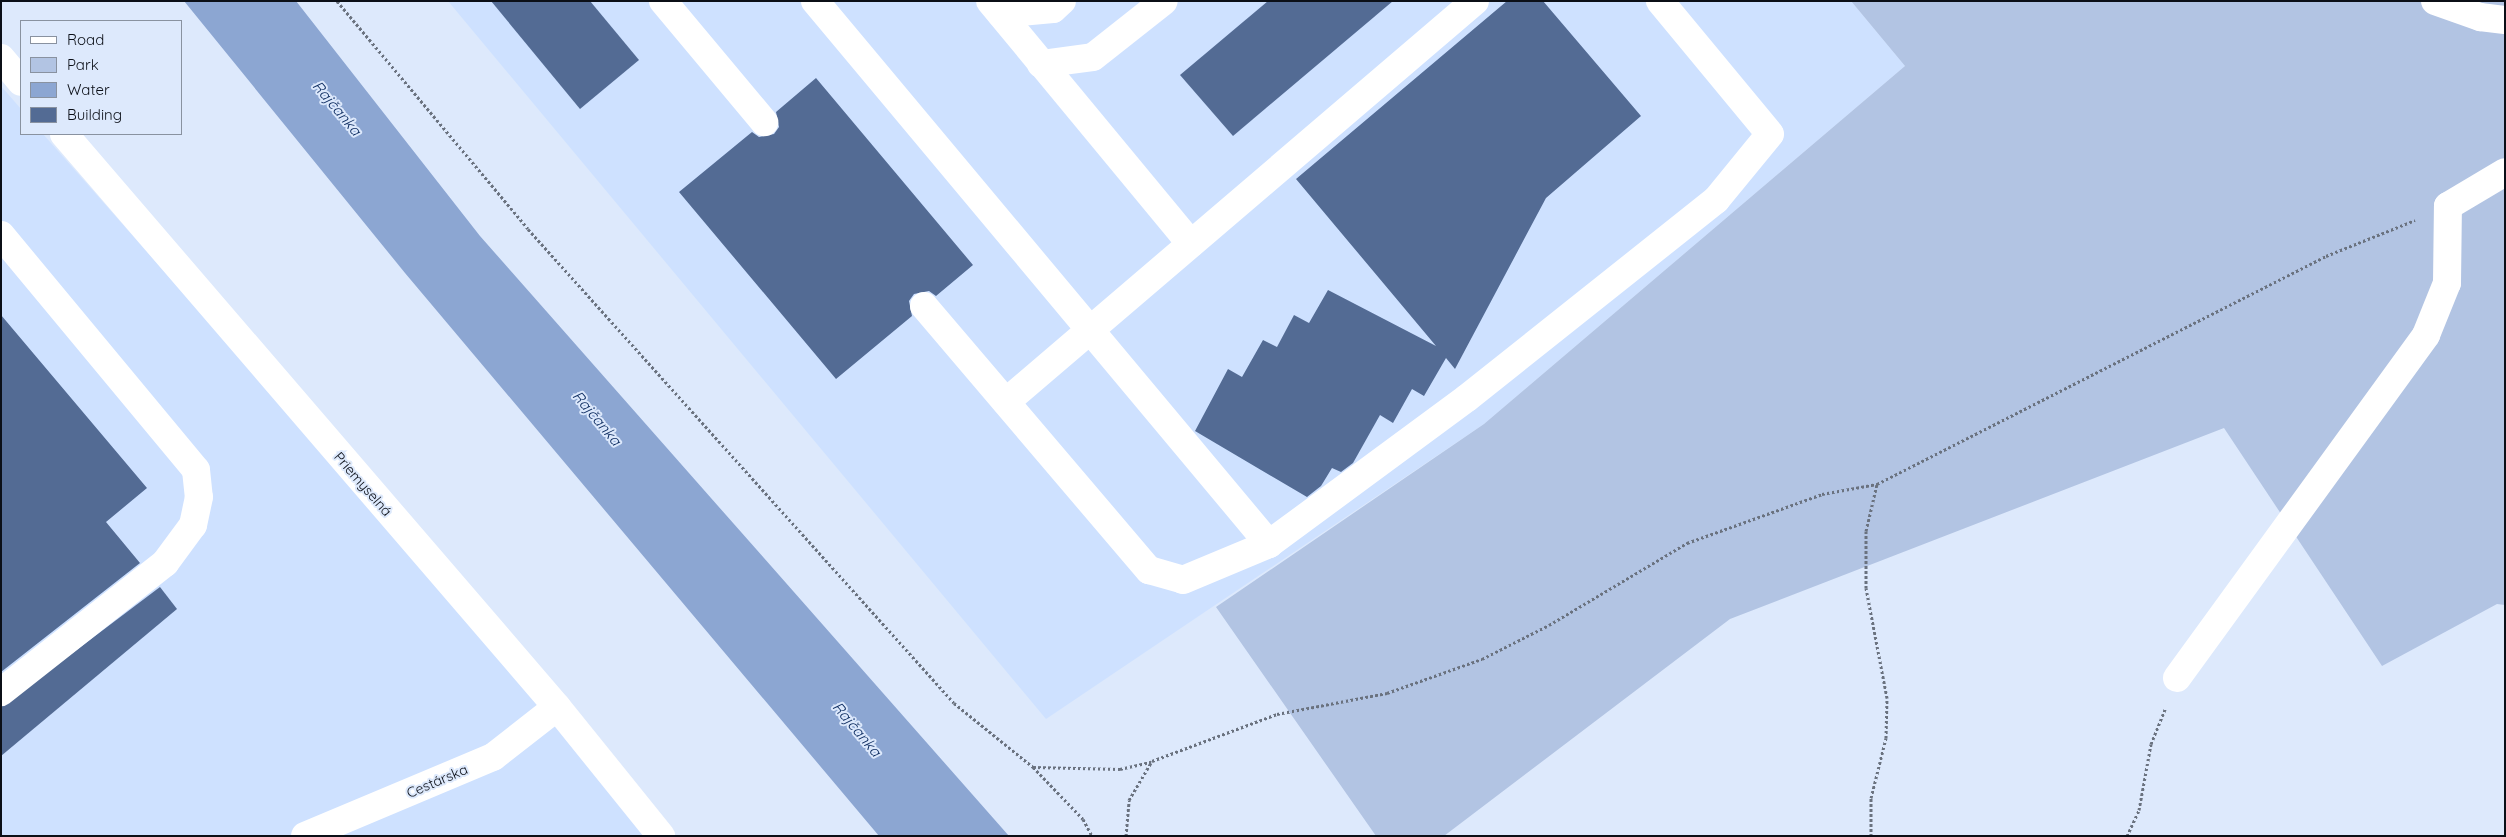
<!DOCTYPE html>
<meta charset="utf-8">
<style>
body{margin:0}
#map{position:relative;width:2506px;height:837px;overflow:hidden;background:#dde9fc;font-family:Quicksand,sans-serif}
div>[style]{position:absolute}
.built>*{inset:0;background:#cee1ff}
.green>*{inset:0;background:#b2c4e3}
.water>*{inset:0;background:#8ca6d2}
.building>*{inset:0;background:#536b94}
.path>*{height:3px;margin-top:-1.5px;transform-origin:0;background:repeating-linear-gradient(90deg,#6a727f 0 2.5px,transparent 0 5px)}
.minor>*{height:28px;margin:-14px;padding:0 14px;transform-origin:14px;border-radius:14px;background:#fff}
span{translate:-50% -50%;white-space:nowrap;text-align:center;line-height:1.15;-webkit-text-stroke:4px #dde9fc;paint-order:stroke}
.street-label{font-size:14px;color:#0b0f17}
.water-label{font-size:15px;color:#0d2c60;font-style:italic}
.frame{position:absolute;inset:0;border:2px solid #0b0f17;pointer-events:none}
.legend{position:absolute;left:20px;top:20px;width:162px;height:115px;box-sizing:border-box;background:#dde9fc;border:1px solid #8992a0;margin:0;padding:6px 9px;list-style:none;font-size:15px;color:#0b0f17}
.legend li{display:flex;align-items:center;gap:10px;height:25px}
.legend b{width:25px;border:1px solid #8992a0}
</style>
<div id="map">
<div class="built">
<i style="clip-path:polygon(448px 1px,1851px 1px,1905px 66px,1484px 424px,1046px 719px)"></i>
<i style="clip-path:polygon(1px 86px,21px 109px,21px 134px,43px 134px,662px 836px,1px 836px)"></i>
</div>
<div class="green">
<i style="clip-path:polygon(1851px 1px,2505px 1px,2505px 605px,2497px 604px,2382px 666px,2224px 428px,1730px 619px,1444px 836px,1376px 836px,1216px 607px,1484px 424px,1905px 66px)"></i>
</div>
<div class="water">
<i style="clip-path:polygon(184px 1px,296px 1px,480px 236px,1009px 836px,879px 836px,405px 273px)"></i>
</div>
<div class="building">
<i style="clip-path:polygon(491px 1px,590px 1px,639px 60px,580px 109px)"></i>
<i style="clip-path:polygon(1268px 1px,1393px 1px,1233px 136px,1180px 75px)"></i>
<i style="clip-path:polygon(1507px 1px,1543px 1px,1641px 116px,1546px 198px,1455px 369px,1446px 358px,1424px 396px,1412px 389px,1393px 423px,1380px 415px,1353px 463px,1341px 472px,1332px 468px,1321px 486px,1307px 497px,1195px 431px,1228px 369px,1242px 377px,1263px 340px,1277px 347px,1294px 315px,1309px 323px,1328px 290px,1436px 346px,1296px 179px)"></i>
<i style="clip-path:polygon(816px 78px,973px 265px,936px 296px,929px 291px,914px 294px,909px 301px,912px 316px,836px 379px,679px 192px,752px 132px,759px 137px,774px 134px,779px 127px,776px 112px)"></i>
<i style="clip-path:polygon(1px 315px,147px 488px,106px 522px,140px 563px,1px 672px)"></i>
<i style="clip-path:polygon(160px 587px,177px 609px,1px 756px,1px 707px)"></i>
</div>
<div class="path">
<i style="left:337px;top:1px;width:297px;rotate:50deg"></i>
<i style="left:528px;top:229px;width:637px;rotate:48.05deg"></i>
<i style="left:954px;top:703px;width:102px;rotate:39deg"></i>
<i style="left:1033px;top:767px;width:72px;rotate:46.1deg"></i>
<i style="left:1083px;top:819px;width:19px;rotate:62deg"></i>
<i style="left:1033px;top:767px;width:87px;rotate:1.3deg"></i>
<i style="left:1120px;top:769px;width:32px;rotate:-13deg"></i>
<i style="left:1126px;top:836px;width:36px;rotate:-85deg"></i>
<i style="left:1129px;top:800px;width:45px;rotate:-59.5deg"></i>
<i style="left:1152px;top:761px;width:134px;rotate:-20.6deg"></i>
<i style="left:1277px;top:714px;width:112px;rotate:-10.8deg"></i>
<i style="left:1387px;top:693px;width:101px;rotate:-19.7deg"></i>
<i style="left:1482px;top:659px;width:75px;rotate:-26.9deg"></i>
<i style="left:1549px;top:625px;width:161px;rotate:-30.7deg"></i>
<i style="left:1687px;top:543px;width:144px;rotate:-19.9deg"></i>
<i style="left:1822px;top:494px;width:56px;rotate:-10.3deg"></i>
<i style="left:1871px;top:836px;width:38px;rotate:-90deg"></i>
<i style="left:1871px;top:798px;width:62px;rotate:-76deg"></i>
<i style="left:1886px;top:738px;width:40px;rotate:-88.6deg"></i>
<i style="left:1887px;top:698px;width:112px;rotate:-100.8deg"></i>
<i style="left:1866px;top:588px;width:57px;rotate:-90deg"></i>
<i style="left:1866px;top:531px;width:48px;rotate:-76.8deg"></i>
<i style="left:1877px;top:484px;width:504px;rotate:-26.92deg"></i>
<i style="left:2326px;top:256px;width:96px;rotate:-22deg"></i>
<i style="left:2127px;top:836px;width:29px;rotate:-65deg"></i>
<i style="left:2139px;top:810px;width:67px;rotate:-79.7deg"></i>
<i style="left:2151px;top:744px;width:38px;rotate:-68deg"></i>
</div>
<div class="minor">
<i style="left:663px;top:1px;width:158px;rotate:50.1deg"></i>
<i style="left:815px;top:1px;width:708px;rotate:50.1deg"></i>
<i style="left:990px;top:1px;width:315px;rotate:50.4deg"></i>
<i style="left:2435px;top:1px;width:48px;rotate:19.6deg"></i>
<i style="left:2480px;top:17px;width:25px;rotate:7deg"></i>
<i style="left:1001px;top:14px;width:52px;rotate:-5.5deg"></i>
<i style="left:1053px;top:9px;width:12px;rotate:-42deg"></i>
<i style="left:1px;top:58px;width:31px;rotate:50deg"></i>
<i style="left:1041px;top:64px;width:52px;rotate:-7.7deg"></i>
<i style="left:1093px;top:57px;width:90px;rotate:-38.3deg"></i>
<i style="left:64px;top:134px;width:756px;rotate:49.29deg"></i>
<i style="left:557px;top:707px;width:166px;rotate:51.1deg"></i>
<i style="left:1px;top:235px;width:305px;rotate:50.3deg"></i>
<i style="left:196px;top:470px;width:27px;rotate:84deg"></i>
<i style="left:199px;top:497px;width:29px;rotate:102deg"></i>
<i style="left:193px;top:525px;width:47px;rotate:126.4deg"></i>
<i style="left:165px;top:563px;width:209px;rotate:141.8deg"></i>
<i style="left:924px;top:306px;width:347px;rotate:49.6deg"></i>
<i style="left:1149px;top:570px;width:35px;rotate:16deg"></i>
<i style="left:1183px;top:580px;width:93px;rotate:-22.7deg"></i>
<i style="left:1269px;top:544px;width:246px;rotate:-36.4deg"></i>
<i style="left:1467px;top:398px;width:318px;rotate:-38.5deg"></i>
<i style="left:1716px;top:200px;width:85px;rotate:-50.7deg"></i>
<i style="left:1770px;top:134px;width:173px;rotate:-129.6deg"></i>
<i style="left:1006px;top:402px;width:617px;rotate:-40.53deg"></i>
<i style="left:2177px;top:678px;width:424px;rotate:-54deg"></i>
<i style="left:2426px;top:335px;width:56px;rotate:-68deg"></i>
<i style="left:2447px;top:283px;width:77px;rotate:-89.3deg"></i>
<i style="left:2448px;top:206px;width:66px;rotate:-30.8deg"></i>
<i style="left:305px;top:836px;width:204px;rotate:-22.8deg"></i>
<i style="left:493px;top:757px;width:81px;rotate:-38deg"></i>
</div>
<div class="street-label">
<span style="left:363px;top:484px;rotate:49deg">Priemyselná</span>
<span style="left:437px;top:781px;rotate:-23deg">Cestárska</span>
</div>
<div class="water-label">
<span style="left:337px;top:108px;rotate:50deg">Rajčanka</span>
<span style="left:597px;top:418px;rotate:50deg">Rajčanka</span>
<span style="left:857px;top:729px;rotate:50deg">Rajčanka</span>
</div>
<div class="frame"></div>
<ul class="legend">
<li><b style="height:6px;background:#fff"></b>Road</li>
<li><b style="height:14px;background:#b2c4e3"></b>Park</li>
<li><b style="height:14px;background:#8ca6d2"></b>Water</li>
<li><b style="height:14px;background:#536b94"></b>Building</li>
</ul>
</div>
